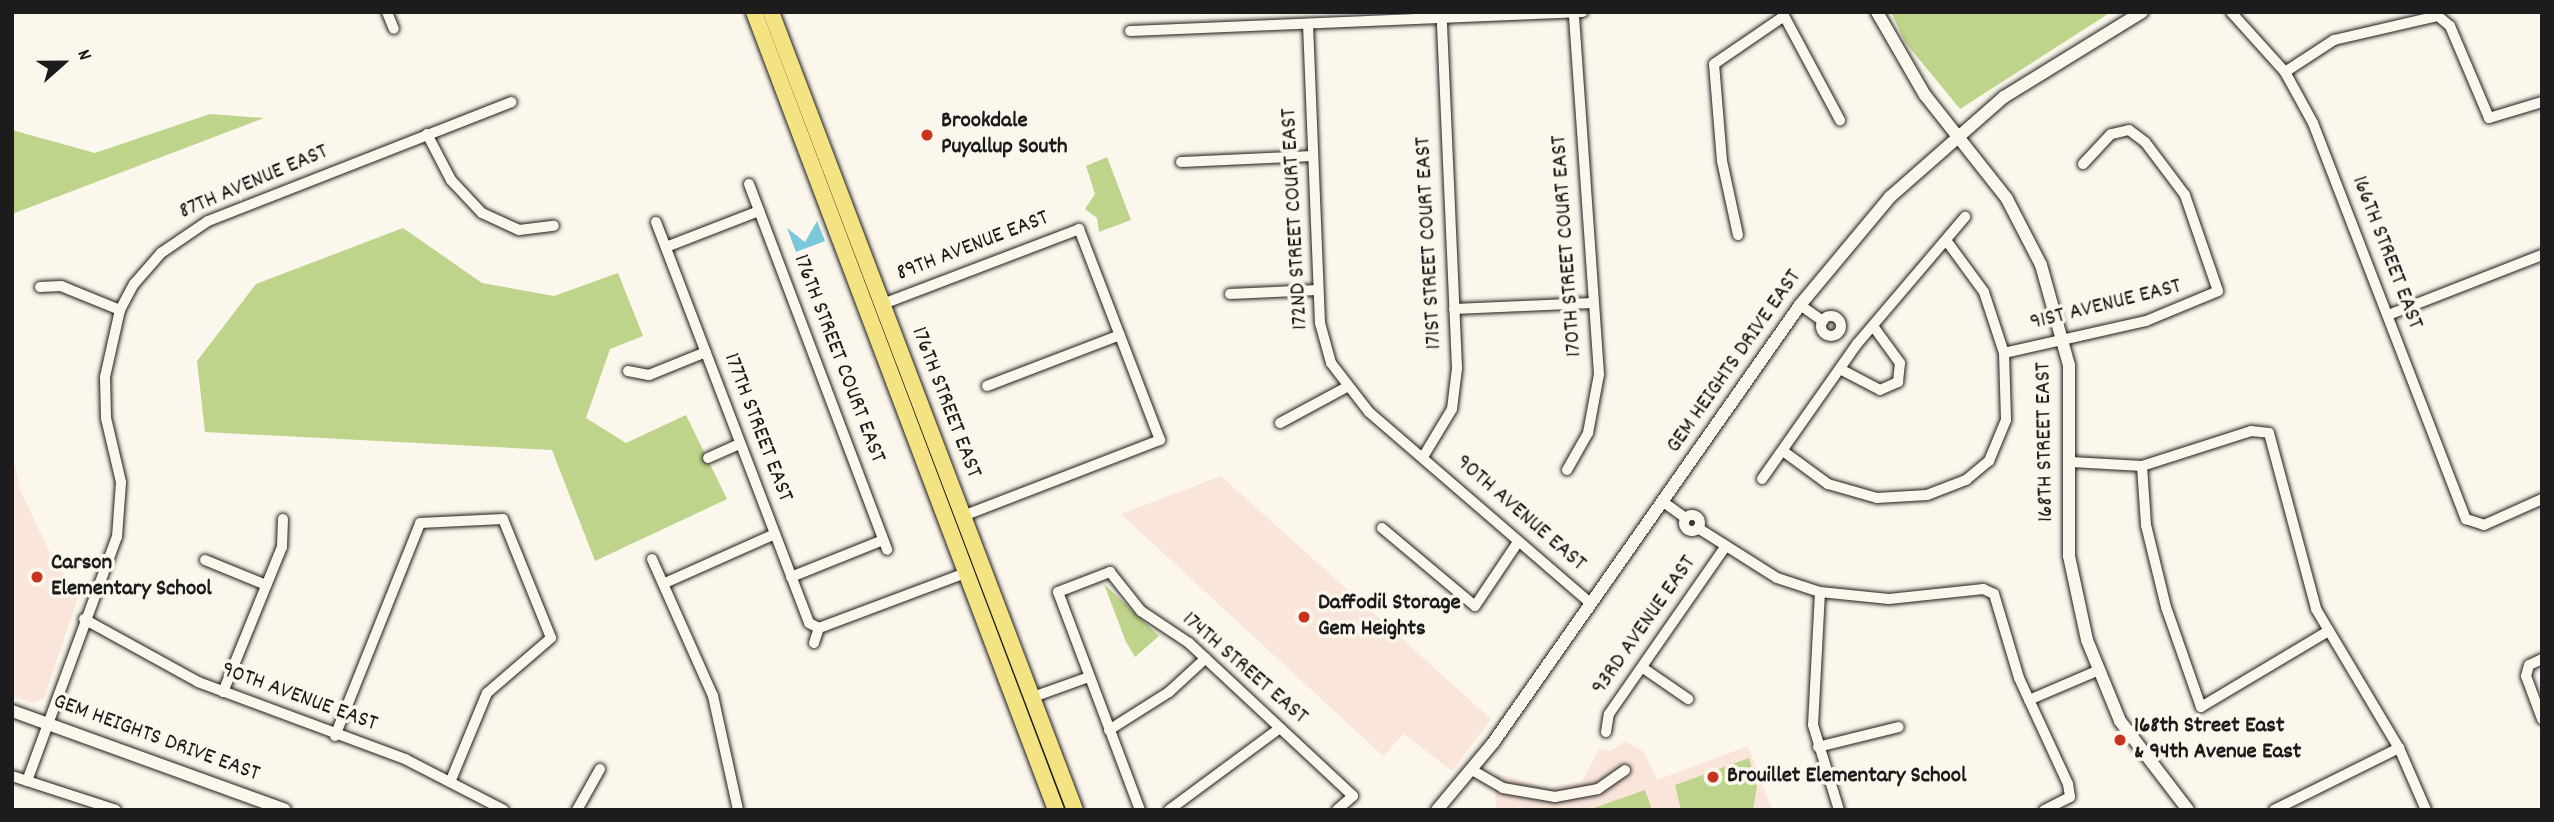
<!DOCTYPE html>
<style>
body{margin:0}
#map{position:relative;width:2554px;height:822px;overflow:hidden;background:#fbf7ec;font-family:Dekko,sans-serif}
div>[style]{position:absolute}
.built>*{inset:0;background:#fae5db}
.green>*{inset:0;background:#bdd48a}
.water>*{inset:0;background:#7cc8db}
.roads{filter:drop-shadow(0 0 2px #1c1c1c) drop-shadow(0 0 2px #1c1c1c)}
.minor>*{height:10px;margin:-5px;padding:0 5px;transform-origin:5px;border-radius:5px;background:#fbf7ec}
.minor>.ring{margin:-5px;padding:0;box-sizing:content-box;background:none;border:10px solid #fbf7ec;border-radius:50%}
.tertiary>*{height:12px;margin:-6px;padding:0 6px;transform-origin:6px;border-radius:6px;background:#fbf7ec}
.primary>*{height:16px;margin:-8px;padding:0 8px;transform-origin:8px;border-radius:8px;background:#f4e382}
.dots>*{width:19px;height:19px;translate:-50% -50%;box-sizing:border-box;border:4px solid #fbf7ec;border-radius:50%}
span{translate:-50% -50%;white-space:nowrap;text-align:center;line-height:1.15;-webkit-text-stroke:7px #fbf7ec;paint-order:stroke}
.poi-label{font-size:23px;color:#1c1c1c;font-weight:700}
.left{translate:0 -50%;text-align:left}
.street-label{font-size:23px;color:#1c1c1c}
.frame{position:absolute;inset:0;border:14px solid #1c1c1c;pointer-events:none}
.north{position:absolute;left:28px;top:28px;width:70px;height:70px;-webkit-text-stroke:5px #fbf7ec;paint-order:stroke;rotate:69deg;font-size:19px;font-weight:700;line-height:28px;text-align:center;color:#1c1c1c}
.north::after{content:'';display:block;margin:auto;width:24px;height:32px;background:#1c1c1c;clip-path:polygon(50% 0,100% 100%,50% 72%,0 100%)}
</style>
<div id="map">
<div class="built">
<i style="clip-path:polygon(12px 451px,20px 490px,53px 559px,79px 594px,44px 698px,34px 703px,12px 696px)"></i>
<i style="clip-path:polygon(1221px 476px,1491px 719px,1452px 771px,1404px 734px,1383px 756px,1121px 514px)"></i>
<i style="clip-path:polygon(1625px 741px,1644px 752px,1657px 780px,1748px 746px,1772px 810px,1496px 810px,1495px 773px,1547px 788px,1582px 782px,1599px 749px,1610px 751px)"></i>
</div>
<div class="green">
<i style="clip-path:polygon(1891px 12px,2111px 12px,1960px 109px,1905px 42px)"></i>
<i style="clip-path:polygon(210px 114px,264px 118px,12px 214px,12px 130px,95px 153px)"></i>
<i style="clip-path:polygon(1107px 157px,1131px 220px,1099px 232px,1097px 218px,1085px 209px,1095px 194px,1086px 166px)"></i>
<i style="clip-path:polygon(403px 228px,482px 283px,554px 296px,618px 273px,643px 336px,610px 349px,586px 418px,626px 443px,686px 415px,727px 499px,595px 561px,552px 450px,205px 432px,197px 361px,256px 284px)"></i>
<i style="clip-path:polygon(1104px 584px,1159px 636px,1135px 657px,1126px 642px)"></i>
<i style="clip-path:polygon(1749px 758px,1757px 786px,1753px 810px,1681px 810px,1675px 785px)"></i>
<i style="clip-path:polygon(1645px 790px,1652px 810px,1588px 810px)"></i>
</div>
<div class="water">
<i style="clip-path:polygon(817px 221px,825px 241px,796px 252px,787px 228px,805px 242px)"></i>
</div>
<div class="roads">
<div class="minor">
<i style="left:387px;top:12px;width:18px;rotate:68deg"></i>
<i style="left:1782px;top:12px;width:123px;rotate:61.8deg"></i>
<i style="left:2231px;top:12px;width:81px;rotate:48deg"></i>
<i style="left:2285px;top:72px;width:58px;rotate:61.2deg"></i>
<i style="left:2313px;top:123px;width:425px;rotate:68.9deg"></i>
<i style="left:2466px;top:519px;width:19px;rotate:18deg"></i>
<i style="left:2484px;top:525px;width:64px;rotate:-24.1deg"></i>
<i style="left:1308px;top:24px;width:299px;rotate:87.7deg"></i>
<i style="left:1320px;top:323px;width:41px;rotate:74.6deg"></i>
<i style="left:1331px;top:363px;width:62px;rotate:52.2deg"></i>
<i style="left:1369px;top:412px;width:292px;rotate:40.8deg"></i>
<i style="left:1130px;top:31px;width:453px;rotate:-2.4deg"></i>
<i style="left:2285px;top:72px;width:59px;rotate:-33.1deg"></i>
<i style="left:2334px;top:40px;width:107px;rotate:-13deg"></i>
<i style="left:2438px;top:16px;width:16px;rotate:40deg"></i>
<i style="left:2450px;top:26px;width:100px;rotate:67deg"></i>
<i style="left:2489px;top:118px;width:55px;rotate:-16.8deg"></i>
<i style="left:427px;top:134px;width:52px;rotate:62.4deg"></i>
<i style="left:451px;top:180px;width:45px;rotate:46.8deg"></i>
<i style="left:482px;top:213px;width:41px;rotate:24.7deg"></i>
<i style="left:519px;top:230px;width:35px;rotate:-7deg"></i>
<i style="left:1181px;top:162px;width:132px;rotate:-2.6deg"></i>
<i style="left:749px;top:184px;width:391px;rotate:69.3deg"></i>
<i style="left:656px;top:222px;width:429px;rotate:69.1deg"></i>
<i style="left:809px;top:623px;width:11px;rotate:27deg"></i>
<i style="left:1738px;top:235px;width:76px;rotate:-102.2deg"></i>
<i style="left:1722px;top:161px;width:97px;rotate:-94.7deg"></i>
<i style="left:1714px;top:64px;width:83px;rotate:-34.3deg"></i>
<i style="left:666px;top:247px;width:100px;rotate:-21.2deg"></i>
<i style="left:40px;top:287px;width:21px;rotate:-3deg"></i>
<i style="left:61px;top:286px;width:64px;rotate:22.1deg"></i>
<i style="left:1230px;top:294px;width:88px;rotate:-2.6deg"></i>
<i style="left:883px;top:304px;width:210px;rotate:-20.9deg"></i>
<i style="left:1079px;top:229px;width:226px;rotate:69deg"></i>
<i style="left:1160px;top:440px;width:211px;rotate:158.9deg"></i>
<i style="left:1800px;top:305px;width:28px;rotate:35deg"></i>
<i style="left:1454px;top:309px;width:138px;rotate:-2.5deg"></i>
<i style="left:2388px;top:315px;width:165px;rotate:-21.3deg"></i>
<i class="ring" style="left:1821px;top:316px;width:10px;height:10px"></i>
<i style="left:2004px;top:353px;width:146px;rotate:-12.7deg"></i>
<i style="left:2146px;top:321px;width:78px;rotate:-22.6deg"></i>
<i style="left:2218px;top:291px;width:102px;rotate:-109deg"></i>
<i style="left:2185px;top:195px;width:66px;rotate:-127deg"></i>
<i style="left:2145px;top:142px;width:20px;rotate:-143deg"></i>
<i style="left:2129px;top:130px;width:18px;rotate:167deg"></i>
<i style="left:2111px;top:134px;width:41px;rotate:133deg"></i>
<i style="left:1840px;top:369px;width:45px;rotate:27.7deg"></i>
<i style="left:1880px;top:390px;width:20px;rotate:-24deg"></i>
<i style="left:1898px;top:382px;width:19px;rotate:-84deg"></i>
<i style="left:1900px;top:363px;width:46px;rotate:-126.1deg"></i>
<i style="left:628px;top:371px;width:21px;rotate:11deg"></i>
<i style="left:649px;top:375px;width:61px;rotate:-22deg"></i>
<i style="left:987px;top:386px;width:142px;rotate:-21deg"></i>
<i style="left:1280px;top:423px;width:74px;rotate:-28.3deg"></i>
<i style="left:1783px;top:451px;width:56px;rotate:36.3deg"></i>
<i style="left:1828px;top:484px;width:51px;rotate:15.9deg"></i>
<i style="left:1877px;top:498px;width:50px;rotate:-3.4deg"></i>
<i style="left:1927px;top:495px;width:42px;rotate:-21deg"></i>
<i style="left:1966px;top:480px;width:30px;rotate:-40deg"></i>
<i style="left:1989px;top:461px;width:44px;rotate:-67.5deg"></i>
<i style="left:2006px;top:420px;width:67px;rotate:-91.7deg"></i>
<i style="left:2004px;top:353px;width:64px;rotate:-108.2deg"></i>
<i style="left:1984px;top:292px;width:64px;rotate:-126.2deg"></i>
<i style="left:1423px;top:457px;width:56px;rotate:-58.9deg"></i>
<i style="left:1452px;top:409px;width:41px;rotate:-83deg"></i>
<i style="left:1457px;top:368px;width:350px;rotate:-92.5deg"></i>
<i style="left:708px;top:458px;width:34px;rotate:-24deg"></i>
<i style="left:2071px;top:462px;width:71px;rotate:3.2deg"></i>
<i style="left:2142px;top:466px;width:114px;rotate:-17.8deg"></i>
<i style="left:2251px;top:431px;width:18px;rotate:6deg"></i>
<i style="left:2269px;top:433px;width:182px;rotate:75deg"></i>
<i style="left:2316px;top:609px;width:162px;rotate:59.2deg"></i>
<i style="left:2399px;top:748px;width:68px;rotate:66.5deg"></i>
<i style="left:2142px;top:466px;width:59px;rotate:86.1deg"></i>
<i style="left:2146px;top:525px;width:84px;rotate:76.3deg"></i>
<i style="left:2166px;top:607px;width:106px;rotate:70.7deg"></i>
<i style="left:2201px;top:707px;width:147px;rotate:-30.8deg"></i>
<i style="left:1567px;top:470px;width:43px;rotate:-60.4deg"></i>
<i style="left:1588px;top:433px;width:60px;rotate:-79.4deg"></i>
<i style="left:1599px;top:374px;width:362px;rotate:-94deg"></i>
<i style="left:1762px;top:479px;width:165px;rotate:-54.9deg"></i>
<i style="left:1857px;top:344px;width:167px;rotate:-49.6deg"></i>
<i style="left:1662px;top:501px;width:29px;rotate:36deg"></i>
<i class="ring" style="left:1684px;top:515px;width:6px;height:6px"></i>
<i style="left:1382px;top:528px;width:121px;rotate:40deg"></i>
<i style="left:1475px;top:606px;width:77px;rotate:-56.1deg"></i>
<i style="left:1698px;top:528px;width:93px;rotate:32.3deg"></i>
<i style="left:1777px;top:578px;width:45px;rotate:18deg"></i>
<i style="left:1820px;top:592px;width:69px;rotate:5.8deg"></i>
<i style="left:1889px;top:599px;width:95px;rotate:-6.1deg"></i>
<i style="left:1983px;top:589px;width:12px;rotate:24deg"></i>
<i style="left:1994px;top:594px;width:88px;rotate:73.4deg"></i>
<i style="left:2019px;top:678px;width:117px;rotate:65.2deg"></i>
<i style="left:2068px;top:784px;width:13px;rotate:81deg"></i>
<i style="left:2070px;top:797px;width:29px;rotate:153deg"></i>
<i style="left:652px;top:559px;width:150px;rotate:66deg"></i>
<i style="left:713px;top:696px;width:117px;rotate:77.6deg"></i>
<i style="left:205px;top:560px;width:66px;rotate:22.3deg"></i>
<i style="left:791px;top:577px;width:99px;rotate:-21.9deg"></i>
<i style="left:665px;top:583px;width:120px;rotate:-24deg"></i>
<i style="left:1820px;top:592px;width:133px;rotate:93deg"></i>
<i style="left:1813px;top:725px;width:89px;rotate:73deg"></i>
<i style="left:84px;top:619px;width:130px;rotate:28.9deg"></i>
<i style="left:198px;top:682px;width:221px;rotate:20.4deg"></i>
<i style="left:405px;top:759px;width:111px;rotate:27.3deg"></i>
<i style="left:819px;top:628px;width:159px;rotate:-20.6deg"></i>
<i style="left:814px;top:643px;width:16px;rotate:-72deg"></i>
<i style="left:2542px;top:659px;width:14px;rotate:155deg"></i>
<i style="left:2529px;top:665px;width:11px;rotate:105deg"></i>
<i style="left:2526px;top:676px;width:46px;rotate:69.6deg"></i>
<i style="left:1643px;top:668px;width:55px;rotate:34.6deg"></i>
<i style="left:223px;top:692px;width:157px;rotate:-67.9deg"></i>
<i style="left:282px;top:547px;width:28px;rotate:-88deg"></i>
<i style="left:1033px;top:697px;width:59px;rotate:-19.7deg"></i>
<i style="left:2029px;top:700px;width:74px;rotate:-23.1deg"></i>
<i style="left:1109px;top:730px;width:71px;rotate:-32.3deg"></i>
<i style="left:1169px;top:692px;width:50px;rotate:-42.6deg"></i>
<i style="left:1606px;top:732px;width:18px;rotate:-81deg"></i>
<i style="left:1609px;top:714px;width:203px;rotate:-55.2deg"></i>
<i style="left:335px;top:736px;width:229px;rotate:-68.2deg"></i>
<i style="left:420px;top:523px;width:83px;rotate:-2.8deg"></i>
<i style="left:503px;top:519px;width:128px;rotate:68deg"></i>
<i style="left:551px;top:638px;width:84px;rotate:139.3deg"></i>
<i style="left:487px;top:693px;width:94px;rotate:112.5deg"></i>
<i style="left:1818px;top:747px;width:83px;rotate:-13.9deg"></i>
<i style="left:1472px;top:770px;width:36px;rotate:30deg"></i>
<i style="left:1503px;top:788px;width:53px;rotate:9.8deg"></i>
<i style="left:1555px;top:797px;width:44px;rotate:-10.5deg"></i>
<i style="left:1598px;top:789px;width:33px;rotate:-35deg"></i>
<i style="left:12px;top:776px;width:109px;rotate:18.1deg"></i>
<i style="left:27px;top:781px;width:260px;rotate:-69.8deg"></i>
<i style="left:117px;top:537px;width:55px;rotate:-85.8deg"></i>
<i style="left:121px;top:482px;width:66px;rotate:-103.2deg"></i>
<i style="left:106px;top:418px;width:41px;rotate:-91.4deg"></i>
<i style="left:105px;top:377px;width:69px;rotate:-77.4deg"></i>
<i style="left:120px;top:310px;width:30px;rotate:-62deg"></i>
<i style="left:134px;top:284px;width:41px;rotate:-48.9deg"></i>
<i style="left:161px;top:253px;width:57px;rotate:-34.2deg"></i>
<i style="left:208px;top:221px;width:326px;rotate:-21.4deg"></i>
<i style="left:577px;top:810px;width:47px;rotate:-60.7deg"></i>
<i style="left:1140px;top:810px;width:233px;rotate:-110.6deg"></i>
<i style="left:1058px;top:592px;width:56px;rotate:-21deg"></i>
<i style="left:1110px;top:572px;width:50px;rotate:51.5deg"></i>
<i style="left:1141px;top:611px;width:58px;rotate:33.7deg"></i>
<i style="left:1189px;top:643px;width:224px;rotate:43deg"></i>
<i style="left:1353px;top:796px;width:21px;rotate:139deg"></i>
<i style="left:1169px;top:810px;width:138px;rotate:-36.5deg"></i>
<i style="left:2274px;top:810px;width:140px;rotate:-26.4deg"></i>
</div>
<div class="tertiary">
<i style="left:1877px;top:12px;width:96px;rotate:60deg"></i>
<i style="left:1925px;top:95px;width:132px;rotate:51.7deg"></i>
<i style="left:2007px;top:199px;width:74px;rotate:62.7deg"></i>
<i style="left:2041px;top:265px;width:104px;rotate:74.4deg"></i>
<i style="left:2069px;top:365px;width:191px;rotate:90deg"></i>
<i style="left:2069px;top:556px;width:86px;rotate:77.9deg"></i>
<i style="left:2087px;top:640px;width:87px;rotate:67.8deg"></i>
<i style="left:2120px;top:721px;width:112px;rotate:52.6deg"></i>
<i style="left:12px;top:711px;width:290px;rotate:19.9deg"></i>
<i style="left:1437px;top:810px;width:87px;rotate:-50.1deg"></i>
<i style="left:1493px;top:743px;width:535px;rotate:-54.97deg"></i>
<i style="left:1800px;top:305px;width:141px;rotate:-50.2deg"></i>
<i style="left:1890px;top:197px;width:152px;rotate:-41.3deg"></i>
<i style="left:2004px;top:97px;width:162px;rotate:-31.6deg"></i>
</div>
<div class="primary">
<i style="left:754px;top:12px;width:853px;rotate:69.27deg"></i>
<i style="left:771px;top:12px;width:854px;rotate:69.15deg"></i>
</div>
</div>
<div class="dots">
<i style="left:927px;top:135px;background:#c8321e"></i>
<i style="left:37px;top:577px;background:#c8321e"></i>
<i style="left:1304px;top:617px;background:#c8321e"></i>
<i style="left:2120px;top:740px;background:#c8321e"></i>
<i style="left:1713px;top:777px;background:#c8321e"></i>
</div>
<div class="poi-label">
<span class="left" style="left:941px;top:135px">Brookdale<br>Puyallup South</span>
<span class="left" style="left:51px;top:577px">Carson<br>Elementary School</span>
<span class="left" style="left:1318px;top:617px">Daffodil Storage<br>Gem Heights</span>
<span class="left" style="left:2134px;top:740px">168th Street East<br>&amp; 94th Avenue East</span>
<span class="left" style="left:1727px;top:777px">Brouillet Elementary School</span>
</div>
<div class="street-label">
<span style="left:254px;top:183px;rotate:-23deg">87TH AVENUE EAST</span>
<span style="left:1296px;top:219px;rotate:-93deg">172ND STREET COURT EAST</span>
<span style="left:1430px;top:243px;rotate:-93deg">171ST STREET COURT EAST</span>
<span style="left:1568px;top:246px;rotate:-94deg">170TH STREET COURT EAST</span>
<span style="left:973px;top:247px;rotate:-21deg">89TH AVENUE EAST</span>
<span style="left:2386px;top:253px;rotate:69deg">166TH STREET EAST</span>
<span style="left:2106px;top:306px;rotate:-14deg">91ST AVENUE EAST</span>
<span style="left:838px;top:359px;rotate:69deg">176TH STREET COURT EAST</span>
<span style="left:1735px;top:362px;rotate:-55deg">GEM HEIGHTS DRIVE EAST</span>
<span style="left:945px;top:403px;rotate:69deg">176TH STREET EAST</span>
<span style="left:757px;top:428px;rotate:69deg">177TH STREET EAST</span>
<span style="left:2046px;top:442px;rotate:-91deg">168TH STREET EAST</span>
<span style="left:1520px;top:514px;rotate:41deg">90TH AVENUE EAST</span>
<span style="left:1645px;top:626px;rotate:-55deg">93RD AVENUE EAST</span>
<span style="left:1244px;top:669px;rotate:41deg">174TH STREET EAST</span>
<span style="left:299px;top:698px;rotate:20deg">90TH AVENUE EAST</span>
<span style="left:156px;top:739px;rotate:20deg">GEM HEIGHTS DRIVE EAST</span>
</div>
<div class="frame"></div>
<div class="north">N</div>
</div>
